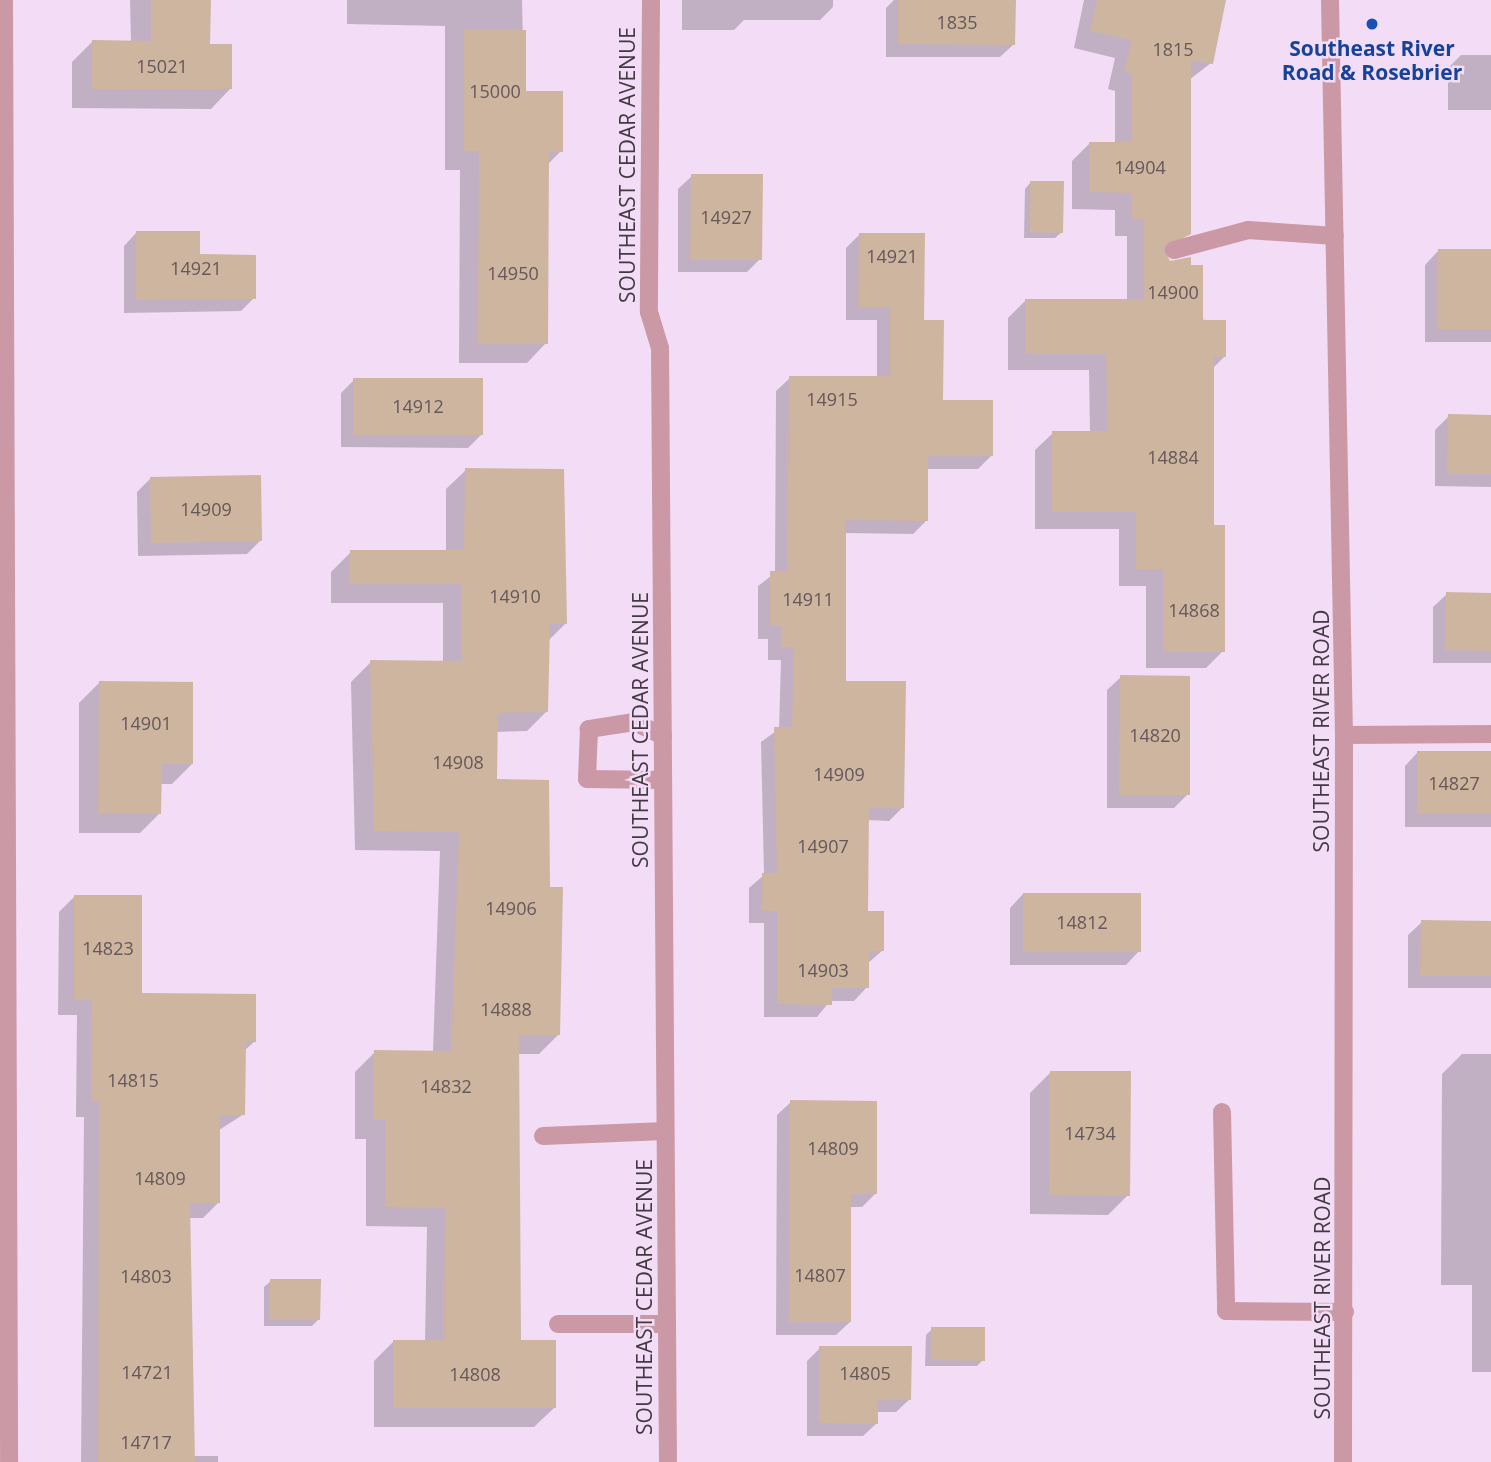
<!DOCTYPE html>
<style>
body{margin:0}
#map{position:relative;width:1491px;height:1462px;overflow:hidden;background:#f2dcf6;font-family:"Open Sans",sans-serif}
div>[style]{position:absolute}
.shadow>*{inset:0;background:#0003}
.building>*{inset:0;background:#cdb59f}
.minor>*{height:18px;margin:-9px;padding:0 9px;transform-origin:9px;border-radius:9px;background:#cb98a6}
.dots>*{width:19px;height:19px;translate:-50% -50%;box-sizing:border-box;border:4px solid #f2dcf6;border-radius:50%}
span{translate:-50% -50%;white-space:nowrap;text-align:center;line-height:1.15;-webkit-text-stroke:5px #f2dcf6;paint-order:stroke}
.number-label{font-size:18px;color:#65585a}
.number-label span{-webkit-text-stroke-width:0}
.transit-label{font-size:21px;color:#164399;font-weight:700}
.street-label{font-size:21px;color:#423943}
</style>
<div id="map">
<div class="shadow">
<i style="clip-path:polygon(130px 0,209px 0,209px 46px,230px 89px,211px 109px,72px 108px,72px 62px,92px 42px,131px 43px)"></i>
<i style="clip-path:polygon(347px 0,522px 0,524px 93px,561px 151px,547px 165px,546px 343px,527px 363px,459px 363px,460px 170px,445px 170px,445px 26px,347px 24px)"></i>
<i style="clip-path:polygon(682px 0,833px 0,833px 7px,820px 20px,744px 20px,734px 30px,682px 30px)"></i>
<i style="clip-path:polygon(894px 0,1014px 0,1014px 44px,1000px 57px,886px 57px,886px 8px)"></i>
<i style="clip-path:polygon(1084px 0,1219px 0,1211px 63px,1189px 80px,1189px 233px,1165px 254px,1225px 356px,1212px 369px,1212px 527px,1223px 651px,1206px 668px,1146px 668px,1146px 586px,1119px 586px,1119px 529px,1035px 529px,1035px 450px,1053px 433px,1090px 433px,1089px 370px,1008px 370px,1008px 318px,1026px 300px,1127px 300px,1127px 236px,1115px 236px,1115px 210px,1072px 209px,1072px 161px,1090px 143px,1115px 143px,1115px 91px,1108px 89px,1115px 58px,1074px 48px)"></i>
<i style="clip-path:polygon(1461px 55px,1491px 55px,1491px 110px,1448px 110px,1448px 68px)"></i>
<i style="clip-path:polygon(692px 176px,760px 259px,747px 272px,678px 272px,678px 189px)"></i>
<i style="clip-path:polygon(1031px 182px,1062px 232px,1055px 238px,1024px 238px,1025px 189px)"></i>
<i style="clip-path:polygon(137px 232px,198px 256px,254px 298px,241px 311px,124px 313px,124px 246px)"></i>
<i style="clip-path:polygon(860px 234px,922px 322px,941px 402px,991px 456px,978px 469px,927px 469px,926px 521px,913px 534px,845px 533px,844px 682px,903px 807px,889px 821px,867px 820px,866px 912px,883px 950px,867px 964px,867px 987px,854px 1001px,830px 1001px,817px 1017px,764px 1017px,764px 923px,749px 923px,749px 888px,764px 875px,761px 742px,779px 729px,781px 660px,768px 660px,768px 639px,758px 639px,758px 586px,775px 573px,776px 391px,790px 378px,877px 378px,877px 320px,846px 320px,846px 248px)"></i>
<i style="clip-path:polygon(1438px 251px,1491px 251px,1491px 342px,1425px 342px,1425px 265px)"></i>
<i style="clip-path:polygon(354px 380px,481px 435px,468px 448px,341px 447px,341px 393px)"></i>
<i style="clip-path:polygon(1449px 416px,1491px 416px,1491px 487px,1435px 486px,1435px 430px)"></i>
<i style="clip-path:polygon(466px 470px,566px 623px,548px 641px,546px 712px,527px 731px,496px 732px,495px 781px,548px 889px,559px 1034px,539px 1054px,517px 1054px,519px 1342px,554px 1408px,534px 1427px,374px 1427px,374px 1361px,394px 1341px,425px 1342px,427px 1227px,366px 1226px,366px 1139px,355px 1139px,355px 1072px,375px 1052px,433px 1052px,440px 851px,355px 850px,351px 682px,371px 662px,443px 663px,443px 603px,331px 603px,331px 572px,351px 552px,446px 552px,446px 489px)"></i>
<i style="clip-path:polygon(150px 479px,261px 540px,247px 554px,138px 556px,137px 492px)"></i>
<i style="clip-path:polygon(1447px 594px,1491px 594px,1491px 663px,1433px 663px,1433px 607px)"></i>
<i style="clip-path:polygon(1121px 677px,1188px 794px,1174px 808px,1107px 808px,1107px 690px)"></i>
<i style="clip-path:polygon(99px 683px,192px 764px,172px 784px,160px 784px,160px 813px,140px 833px,79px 833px,79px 703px)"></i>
<i style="clip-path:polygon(1418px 752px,1491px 753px,1491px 827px,1405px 827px,1405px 766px)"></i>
<i style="clip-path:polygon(1023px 894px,1139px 951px,1126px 965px,1010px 965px,1010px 908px)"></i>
<i style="clip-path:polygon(75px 896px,140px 995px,254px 1042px,244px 1051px,244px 1114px,219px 1130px,219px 1202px,203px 1218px,189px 1218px,194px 1456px,218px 1456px,218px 1462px,81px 1462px,84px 1117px,76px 1117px,77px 1015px,58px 1015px,59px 912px)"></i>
<i style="clip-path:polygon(1422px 922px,1491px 922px,1491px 988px,1408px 988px,1408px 935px)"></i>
<i style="clip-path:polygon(1462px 1054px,1491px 1054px,1491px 1372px,1472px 1372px,1472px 1285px,1441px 1285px,1442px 1074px)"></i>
<i style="clip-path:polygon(1050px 1073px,1128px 1195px,1108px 1215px,1030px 1214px,1030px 1093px)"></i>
<i style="clip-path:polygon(791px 1102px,875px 1194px,862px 1207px,850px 1207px,850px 1322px,836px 1335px,776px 1335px,777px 1115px)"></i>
<i style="clip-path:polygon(271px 1281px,319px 1319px,312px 1326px,264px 1326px,264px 1287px)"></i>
<i style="clip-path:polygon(932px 1329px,983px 1360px,977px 1366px,925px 1366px,926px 1335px)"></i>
<i style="clip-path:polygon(820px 1348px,910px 1399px,896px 1412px,877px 1412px,877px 1423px,863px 1436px,807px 1436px,807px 1361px)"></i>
</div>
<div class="building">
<i style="clip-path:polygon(151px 0,211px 0,210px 44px,232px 44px,232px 89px,92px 89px,92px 40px,151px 41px)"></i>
<i style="clip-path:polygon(898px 0,1016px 0,1015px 45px,898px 44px)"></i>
<i style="clip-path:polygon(1097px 0,1226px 0,1213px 64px,1191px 60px,1191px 234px,1163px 248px,1170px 261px,1191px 257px,1191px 265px,1203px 265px,1203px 320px,1226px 320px,1226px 357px,1214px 357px,1214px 525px,1225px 525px,1225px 652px,1163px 652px,1163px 569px,1136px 569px,1136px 512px,1052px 512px,1052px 431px,1108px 431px,1106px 354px,1025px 354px,1025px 299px,1144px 299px,1144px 219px,1132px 219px,1132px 193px,1089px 192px,1089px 142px,1132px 142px,1132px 74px,1124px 72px,1132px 40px,1090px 31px)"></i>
<i style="clip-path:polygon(464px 29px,526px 30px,526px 91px,563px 91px,563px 152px,549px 152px,548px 344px,478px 344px,479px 151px,464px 151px)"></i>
<i style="clip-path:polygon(691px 174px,763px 174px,762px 260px,690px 260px)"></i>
<i style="clip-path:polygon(1030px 181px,1064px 181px,1063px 233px,1030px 232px)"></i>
<i style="clip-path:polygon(136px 231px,200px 231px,200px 254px,256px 255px,256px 299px,136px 300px)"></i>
<i style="clip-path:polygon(859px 233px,925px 233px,924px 320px,944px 320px,943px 400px,993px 400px,993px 456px,928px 456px,928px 521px,846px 520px,846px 681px,906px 681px,904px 808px,869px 808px,868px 911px,884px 911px,884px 951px,869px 951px,869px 988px,832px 988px,832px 1005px,777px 1004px,777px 911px,762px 911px,762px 873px,777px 873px,774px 727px,792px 727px,794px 647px,781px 647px,781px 626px,770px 626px,770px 571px,787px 571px,789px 376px,890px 376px,890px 307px,858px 307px)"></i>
<i style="clip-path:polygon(1438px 249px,1491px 249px,1491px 329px,1437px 329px)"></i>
<i style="clip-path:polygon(353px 378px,483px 378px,483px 435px,353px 435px)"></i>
<i style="clip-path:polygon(1448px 414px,1491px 415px,1491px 474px,1447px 474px)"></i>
<i style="clip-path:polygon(465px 468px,564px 469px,567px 624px,550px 624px,548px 712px,498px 713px,497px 779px,549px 780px,550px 887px,563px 887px,560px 1035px,519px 1035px,521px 1340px,556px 1340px,556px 1408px,393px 1408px,393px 1340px,444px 1340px,445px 1208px,385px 1207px,385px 1120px,374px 1120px,374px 1050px,451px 1051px,459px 832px,374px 831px,370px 660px,462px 661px,462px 584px,350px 584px,350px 550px,464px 550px)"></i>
<i style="clip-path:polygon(261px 475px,262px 541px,151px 543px,150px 477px)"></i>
<i style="clip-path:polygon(1446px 592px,1491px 593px,1491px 651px,1445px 650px)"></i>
<i style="clip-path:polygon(1120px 675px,1190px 676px,1190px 795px,1119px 795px)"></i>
<i style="clip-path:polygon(99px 681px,193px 682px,193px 764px,162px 764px,161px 814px,98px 814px)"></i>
<i style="clip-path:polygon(1417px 751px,1491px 751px,1491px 814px,1417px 814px)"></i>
<i style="clip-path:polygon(1023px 893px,1141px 893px,1141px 952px,1023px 952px)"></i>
<i style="clip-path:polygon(74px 895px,142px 895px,142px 993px,256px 994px,256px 1042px,246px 1042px,245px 1115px,220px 1115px,220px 1203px,190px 1203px,195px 1462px,98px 1462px,99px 1102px,91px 1102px,92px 1000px,74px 1000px)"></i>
<i style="clip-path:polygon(1421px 920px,1491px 921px,1491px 976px,1420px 976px)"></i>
<i style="clip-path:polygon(1050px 1071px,1131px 1071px,1130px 1196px,1049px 1195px)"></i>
<i style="clip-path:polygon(790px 1100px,877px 1101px,877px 1194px,851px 1194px,851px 1322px,789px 1322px)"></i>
<i style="clip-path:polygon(270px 1279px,321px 1279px,320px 1320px,269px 1320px)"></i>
<i style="clip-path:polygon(931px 1327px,985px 1327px,985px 1361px,931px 1360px)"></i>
<i style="clip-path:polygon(819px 1346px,912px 1346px,911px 1400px,878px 1400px,878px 1424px,819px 1423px)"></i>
</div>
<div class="minor">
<i style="left:4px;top:0;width:1462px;rotate:89.8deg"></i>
<i style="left:651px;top:0;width:312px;rotate:90.4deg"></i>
<i style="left:649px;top:312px;width:38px;rotate:73deg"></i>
<i style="left:660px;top:348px;width:1114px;rotate:89.59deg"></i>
<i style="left:1330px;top:0;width:735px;rotate:88.91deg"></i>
<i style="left:1344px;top:735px;width:727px;rotate:90.08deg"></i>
<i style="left:1174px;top:250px;width:77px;rotate:-15.1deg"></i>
<i style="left:1248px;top:230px;width:87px;rotate:3.9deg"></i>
<i style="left:1344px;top:735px;width:147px;rotate:-0.4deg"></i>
<i style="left:663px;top:736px;width:32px;rotate:-154deg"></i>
<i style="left:634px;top:722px;width:46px;rotate:171.2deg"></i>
<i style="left:589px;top:729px;width:50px;rotate:92.3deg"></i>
<i style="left:587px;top:779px;width:76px;rotate:0.8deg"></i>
<i style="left:1222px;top:1112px;width:199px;rotate:88.8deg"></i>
<i style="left:1226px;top:1311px;width:119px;rotate:0.5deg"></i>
<i style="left:543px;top:1136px;width:122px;rotate:-2.3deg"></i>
<i style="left:558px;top:1324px;width:109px"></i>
</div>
<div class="dots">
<i style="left:1372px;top:24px;background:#1a4fb4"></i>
</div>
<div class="number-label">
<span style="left:957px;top:22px">1835</span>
<span style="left:1173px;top:49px">1815</span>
<span style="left:162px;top:66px">15021</span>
<span style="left:495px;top:91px">15000</span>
<span style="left:1140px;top:167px">14904</span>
<span style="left:726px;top:217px">14927</span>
<span style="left:892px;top:256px">14921</span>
<span style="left:196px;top:268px">14921</span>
<span style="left:513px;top:273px">14950</span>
<span style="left:1173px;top:292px">14900</span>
<span style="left:832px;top:399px">14915</span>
<span style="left:418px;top:406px">14912</span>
<span style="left:1173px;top:457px">14884</span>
<span style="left:206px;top:509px">14909</span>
<span style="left:515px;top:596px">14910</span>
<span style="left:808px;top:599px">14911</span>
<span style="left:1194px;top:610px">14868</span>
<span style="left:146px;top:723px">14901</span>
<span style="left:1155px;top:735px">14820</span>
<span style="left:458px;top:762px">14908</span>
<span style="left:839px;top:774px">14909</span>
<span style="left:1454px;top:783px">14827</span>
<span style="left:823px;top:846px">14907</span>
<span style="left:511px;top:908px">14906</span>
<span style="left:1082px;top:922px">14812</span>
<span style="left:108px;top:948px">14823</span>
<span style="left:823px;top:970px">14903</span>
<span style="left:506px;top:1009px">14888</span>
<span style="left:133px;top:1080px">14815</span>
<span style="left:446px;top:1086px">14832</span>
<span style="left:1090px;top:1133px">14734</span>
<span style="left:833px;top:1148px">14809</span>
<span style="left:160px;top:1178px">14809</span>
<span style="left:820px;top:1275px">14807</span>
<span style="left:146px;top:1276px">14803</span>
<span style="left:147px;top:1372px">14721</span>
<span style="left:865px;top:1373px">14805</span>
<span style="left:475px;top:1374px">14808</span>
<span style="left:146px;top:1442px">14717</span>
</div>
<div class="transit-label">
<span style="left:1372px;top:60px">Southeast River<br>Road &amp; Rosebrier</span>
</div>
<div class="street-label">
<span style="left:627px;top:165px;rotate:-90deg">SOUTHEAST CEDAR AVENUE</span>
<span style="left:640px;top:730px;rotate:-90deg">SOUTHEAST CEDAR AVENUE</span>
<span style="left:1321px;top:731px;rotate:-90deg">SOUTHEAST RIVER ROAD</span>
<span style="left:644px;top:1297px;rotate:-90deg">SOUTHEAST CEDAR AVENUE</span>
<span style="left:1322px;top:1298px;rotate:-90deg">SOUTHEAST RIVER ROAD</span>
</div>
</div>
